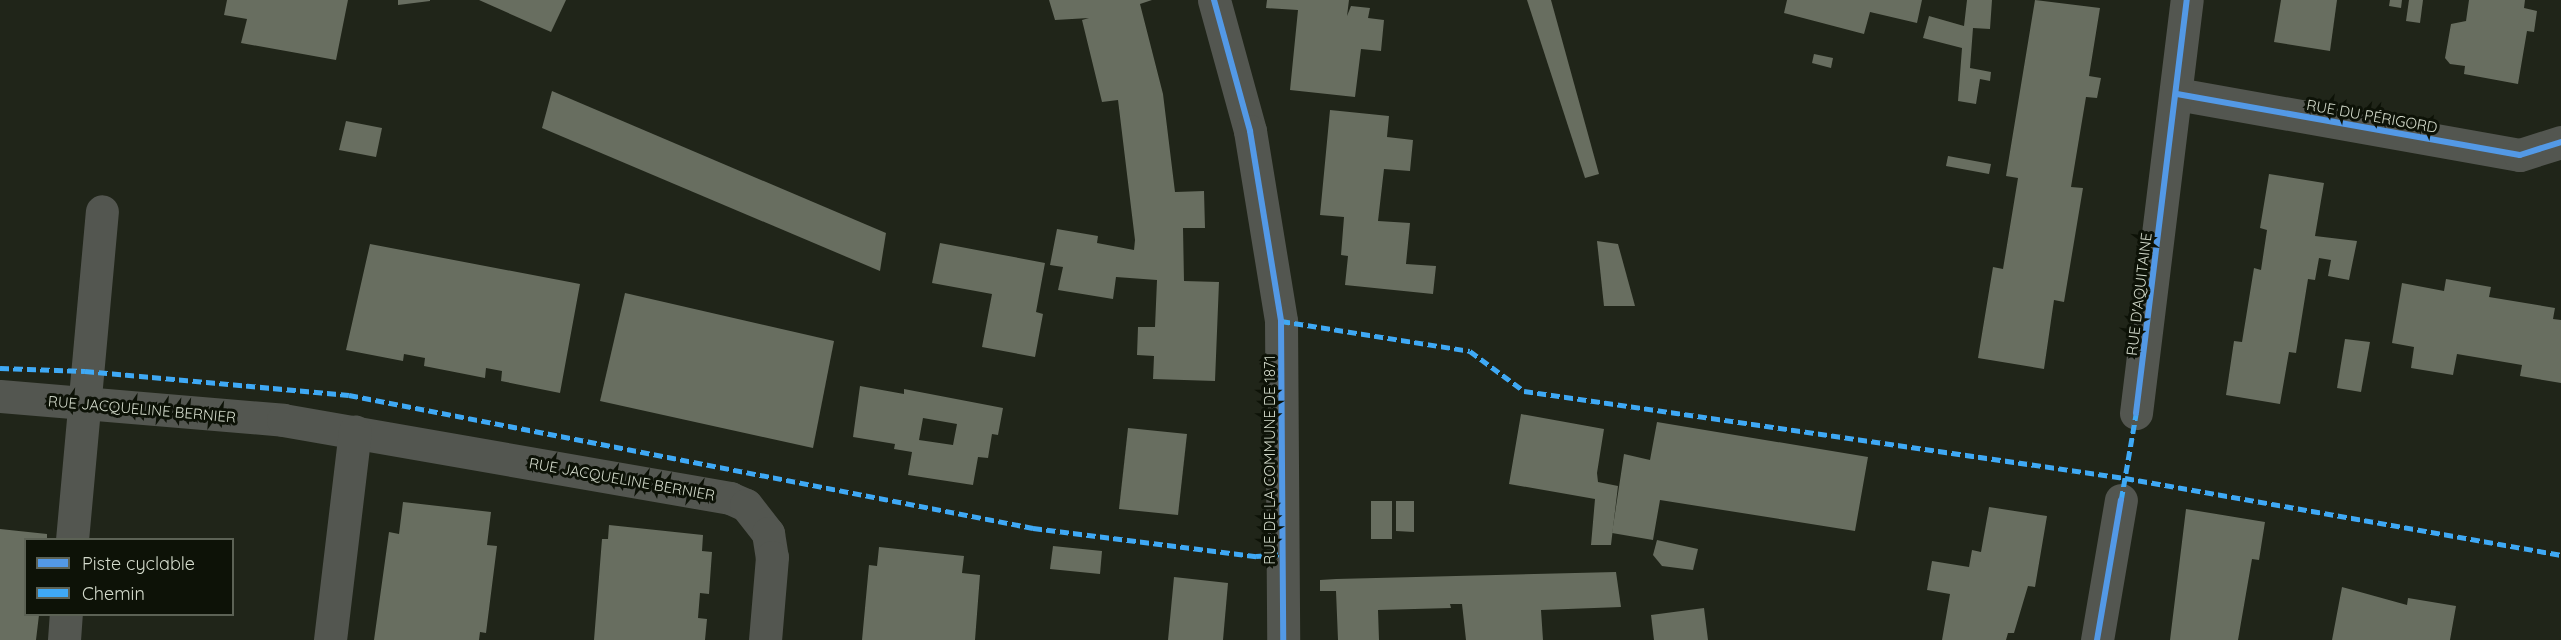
<!DOCTYPE html>
<meta charset="utf-8">
<style>
body{margin:0}
#map{position:relative;width:2561px;height:640px;overflow:hidden;background:#202519;font-family:Quicksand,sans-serif}
div>[style]{position:absolute}
.building>*{inset:0;background:#686e60}
.minor>*{height:33px;margin:-16.5px;padding:0 16.5px;transform-origin:16.5px;border-radius:16.5px;background:#535650}
.quiet>*{height:4.5px;margin-top:-2.25px;transform-origin:0;background:repeating-linear-gradient(90deg,#3fa9f5 0 9px,transparent 0 13.5px)}
.cycleway>*{height:6px;margin:-3px;padding:0 3px;transform-origin:3px;border-radius:3px;background:#5399e6}
span{translate:-50% -50%;white-space:nowrap;text-align:center;line-height:1.15;-webkit-text-stroke:6px #0d1207;paint-order:stroke}
.street-label{font-size:15px;color:#d3dacb}
.legend{position:absolute;left:24px;top:538px;width:210px;height:78px;box-sizing:border-box;background:#0d1207;border:2px solid #5c6255;margin:0;padding:8px 10px;list-style:none;font-size:18px;color:#d3dacb}
.legend li{display:flex;align-items:center;gap:12px;height:30px}
.legend b{width:30px;border:2px solid #5c6255}
</style>
<div id="map">
<div class="building">
<i style="clip-path:polygon(227px 0,348px 0,336px 60px,241px 43px,247px 19px,224px 15px)"></i>
<i style="clip-path:polygon(398px 0,430px 0,430px 1px,398px 5px)"></i>
<i style="clip-path:polygon(479px 0,566px 0,551px 32px)"></i>
<i style="clip-path:polygon(1049px 0,1152px 0,1140px 4px,1163px 94px,1175px 192px,1204px 191px,1205px 228px,1183px 228px,1184px 281px,1219px 282px,1215px 381px,1153px 379px,1154px 356px,1137px 355px,1138px 327px,1155px 327px,1157px 280px,1116px 277px,1113px 299px,1058px 290px,1063px 267px,1050px 265px,1057px 229px,1098px 236px,1097px 243px,1134px 250px,1135px 240px,1118px 100px,1102px 102px,1082px 20px,1089px 18px,1055px 20px)"></i>
<i style="clip-path:polygon(1267px 0,1349px 0,1347px 16px,1351px 6px,1370px 8px,1368px 18px,1384px 20px,1381px 51px,1361px 49px,1355px 97px,1290px 90px,1298px 10px,1266px 8px)"></i>
<i style="clip-path:polygon(1527px 0,1551px 0,1599px 174px,1585px 178px)"></i>
<i style="clip-path:polygon(1787px 0,1922px 0,1917px 23px,1870px 12px,1864px 34px,1784px 13px)"></i>
<i style="clip-path:polygon(1967px 0,1992px 0,1990px 29px,1973px 28px,1970px 68px,1991px 72px,1990px 81px,1980px 79px,1976px 104px,1958px 101px,1962px 48px,1923px 38px,1929px 16px,1964px 26px)"></i>
<i style="clip-path:polygon(2035px 0,2100px 8px,2089px 76px,2101px 78px,2097px 98px,2086px 97px,2071px 187px,2083px 188px,2064px 302px,2054px 300px,2044px 369px,1978px 358px,1993px 267px,2003px 269px,2018px 178px,2006px 176px)"></i>
<i style="clip-path:polygon(2281px 0,2337px 0,2330px 51px,2274px 42px)"></i>
<i style="clip-path:polygon(2390px 0,2402px 0,2401px 8px,2389px 6px)"></i>
<i style="clip-path:polygon(2409px 0,2423px 0,2420px 23px,2406px 21px)"></i>
<i style="clip-path:polygon(2469px 0,2525px 0,2524px 8px,2537px 11px,2534px 32px,2527px 31px,2518px 84px,2464px 74px,2465px 66px,2450px 64px,2445px 58px,2451px 24px,2466px 21px)"></i>
<i style="clip-path:polygon(1814px 54px,1833px 58px,1831px 68px,1812px 63px)"></i>
<i style="clip-path:polygon(552px 91px,886px 233px,880px 271px,542px 128px)"></i>
<i style="clip-path:polygon(1330px 110px,1389px 116px,1387px 137px,1413px 140px,1410px 171px,1384px 169px,1378px 221px,1410px 223px,1406px 264px,1436px 266px,1433px 294px,1345px 285px,1348px 256px,1341px 255px,1344px 217px,1320px 215px)"></i>
<i style="clip-path:polygon(346px 121px,382px 128px,376px 157px,339px 150px)"></i>
<i style="clip-path:polygon(1948px 156px,1991px 164px,1989px 174px,1946px 166px)"></i>
<i style="clip-path:polygon(2269px 174px,2324px 183px,2315px 236px,2357px 241px,2349px 280px,2328px 276px,2331px 260px,2319px 258px,2315px 280px,2308px 279px,2296px 353px,2289px 352px,2280px 404px,2226px 395px,2234px 341px,2242px 342px,2254px 268px,2261px 270px,2267px 230px,2260px 228px)"></i>
<i style="clip-path:polygon(1597px 241px,1618px 244px,1635px 306px,1604px 306px)"></i>
<i style="clip-path:polygon(940px 243px,1045px 263px,1036px 312px,1043px 314px,1035px 357px,982px 347px,992px 294px,932px 283px)"></i>
<i style="clip-path:polygon(370px 244px,580px 284px,560px 393px,501px 381px,502px 371px,486px 368px,485px 378px,424px 366px,425px 358px,404px 354px,403px 361px,346px 350px)"></i>
<i style="clip-path:polygon(2446px 279px,2491px 287px,2489px 297px,2555px 308px,2553px 319px,2561px 320px,2561px 383px,2520px 376px,2522px 365px,2457px 354px,2453px 375px,2411px 368px,2414px 347px,2392px 343px,2402px 283px,2444px 291px)"></i>
<i style="clip-path:polygon(625px 293px,834px 341px,813px 448px,600px 401px)"></i>
<i style="clip-path:polygon(2345px 339px,2370px 342px,2361px 392px,2337px 388px)"></i>
<i style="clip-path:polygon(evenodd,860px 386px,904px 394px,904px 389px,1003px 408px,998px 435px,992px 434px,988px 458px,978px 457px,973px 485px,908px 475px,912px 452px,894px 449px,895px 444px,853px 437px,860px 386px,923px 418px,957px 424px,953px 445px,919px 440px,923px 418px)"></i>
<i style="clip-path:polygon(1521px 414px,1604px 429px,1597px 473px,1598px 482px,1618px 486px,1611px 545px,1591px 545px,1595px 499px,1509px 484px)"></i>
<i style="clip-path:polygon(1657px 422px,1868px 457px,1855px 531px,1660px 500px,1653px 540px,1612px 533px,1624px 454px,1650px 460px)"></i>
<i style="clip-path:polygon(1128px 428px,1187px 434px,1178px 515px,1119px 509px)"></i>
<i style="clip-path:polygon(1371px 501px,1392px 501px,1392px 539px,1371px 539px)"></i>
<i style="clip-path:polygon(1396px 501px,1414px 501px,1414px 532px,1396px 531px)"></i>
<i style="clip-path:polygon(403px 502px,491px 512px,487px 545px,497px 546px,486px 633px,480px 632px,479px 640px,374px 640px,389px 532px,399px 534px)"></i>
<i style="clip-path:polygon(1989px 507px,2047px 516px,2035px 587px,2028px 586px,2014px 633px,2008px 633px,2006px 640px,1942px 640px,1950px 594px,1927px 590px,1932px 561px,1969px 567px,1972px 550px,1981px 552px)"></i>
<i style="clip-path:polygon(2186px 509px,2265px 522px,2259px 560px,2252px 559px,2238px 640px,2170px 640px)"></i>
<i style="clip-path:polygon(609px 525px,703px 535px,702px 551px,712px 552px,709px 594px,700px 593px,698px 618px,707px 619px,705px 640px,594px 640px,602px 539px,608px 539px)"></i>
<i style="clip-path:polygon(0 529px,47px 534px,47px 540px,26px 540px,26px 615px,39px 615px,36px 640px,0 640px)"></i>
<i style="clip-path:polygon(1657px 540px,1698px 549px,1693px 570px,1662px 566px,1653px 555px)"></i>
<i style="clip-path:polygon(1053px 546px,1102px 551px,1100px 574px,1050px 569px)"></i>
<i style="clip-path:polygon(879px 547px,964px 556px,962px 573px,980px 575px,975px 640px,862px 640px,869px 565px,877px 566px)"></i>
<i style="clip-path:polygon(1616px 572px,1621px 607px,1541px 610px,1543px 640px,1466px 640px,1462px 604px,1450px 604px,1451px 608px,1378px 610px,1379px 640px,1338px 640px,1336px 591px,1320px 591px,1320px 580px,1336px 579px)"></i>
<i style="clip-path:polygon(1174px 577px,1228px 583px,1223px 640px,1168px 640px)"></i>
<i style="clip-path:polygon(2342px 587px,2407px 605px,2408px 598px,2456px 606px,2450px 640px,2332px 640px)"></i>
<i style="clip-path:polygon(1704px 608px,1708px 640px,1654px 640px,1651px 615px)"></i>
</div>
<div class="minor">
<i style="left:1214px;top:0;width:136px;rotate:74.6deg"></i>
<i style="left:1250px;top:131px;width:193px;rotate:80.7deg"></i>
<i style="left:1281px;top:321px;width:319px;rotate:89.6deg"></i>
<i style="left:2177px;top:94px;width:348px;rotate:10.1deg"></i>
<i style="left:2520px;top:155px;width:43px;rotate:-17.6deg"></i>
<i style="left:0;top:396px;width:284px;rotate:4.8deg"></i>
<i style="left:283px;top:420px;width:454px;rotate:9.9deg"></i>
<i style="left:730px;top:498px;width:17px;rotate:24deg"></i>
<i style="left:746px;top:505px;width:36px;rotate:52deg"></i>
<i style="left:768px;top:533px;width:24px;rotate:81deg"></i>
<i style="left:772px;top:557px;width:83px;rotate:94.8deg"></i>
<i style="left:2136px;top:413px;width:416px;rotate:-83deg"></i>
<i style="left:72px;top:540px;width:330px;rotate:-84.8deg"></i>
<i style="left:64px;top:640px;width:26px;rotate:-86deg"></i>
<i style="left:330px;top:640px;width:210px;rotate:-83.2deg"></i>
<i style="left:2097px;top:640px;width:142px;rotate:-80.3deg"></i>
</div>
<div class="quiet">
<i style="left:1281px;top:321px;width:191px;rotate:9deg"></i>
<i style="left:1470px;top:351px;width:67px;rotate:36.5deg"></i>
<i style="left:1524px;top:391px;width:607px;rotate:8.24deg"></i>
<i style="left:2125px;top:478px;width:443px;rotate:10deg"></i>
<i style="left:0;top:368px;width:85px;rotate:2deg"></i>
<i style="left:85px;top:371px;width:265px;rotate:5.2deg"></i>
<i style="left:349px;top:395px;width:697px;rotate:11deg"></i>
<i style="left:1033px;top:528px;width:225px;rotate:7.2deg"></i>
<i style="left:1256px;top:556px;width:28px;rotate:-4deg"></i>
<i style="left:2121px;top:500px;width:88px;rotate:-80.2deg"></i>
</div>
<div class="cycleway">
<i style="left:1214px;top:0;width:136px;rotate:74.6deg"></i>
<i style="left:1250px;top:131px;width:193px;rotate:80.7deg"></i>
<i style="left:1281px;top:321px;width:319px;rotate:89.6deg"></i>
<i style="left:2177px;top:94px;width:348px;rotate:10.1deg"></i>
<i style="left:2520px;top:155px;width:43px;rotate:-17.6deg"></i>
<i style="left:2136px;top:413px;width:416px;rotate:-83deg"></i>
<i style="left:2097px;top:640px;width:142px;rotate:-80.3deg"></i>
</div>
<div class="street-label">
<span style="left:2372px;top:116px;rotate:10deg">RUE DU PÉRIGORD</span>
<span style="left:2139px;top:294px;rotate:-83deg">RUE D'AQUITAINE</span>
<span style="left:142px;top:409px;rotate:5deg">RUE JACQUELINE BERNIER</span>
<span style="left:1270px;top:460px;rotate:-90deg">RUE DE LA COMMUNE DE 1871</span>
<span style="left:622px;top:479px;rotate:10deg">RUE JACQUELINE BERNIER</span>
</div>
<ul class="legend">
<li><b style="height:8px;background:#5399e6"></b>Piste cyclable</li>
<li><b style="height:8px;background:#3fa9f5"></b>Chemin</li>
</ul>
</div>
